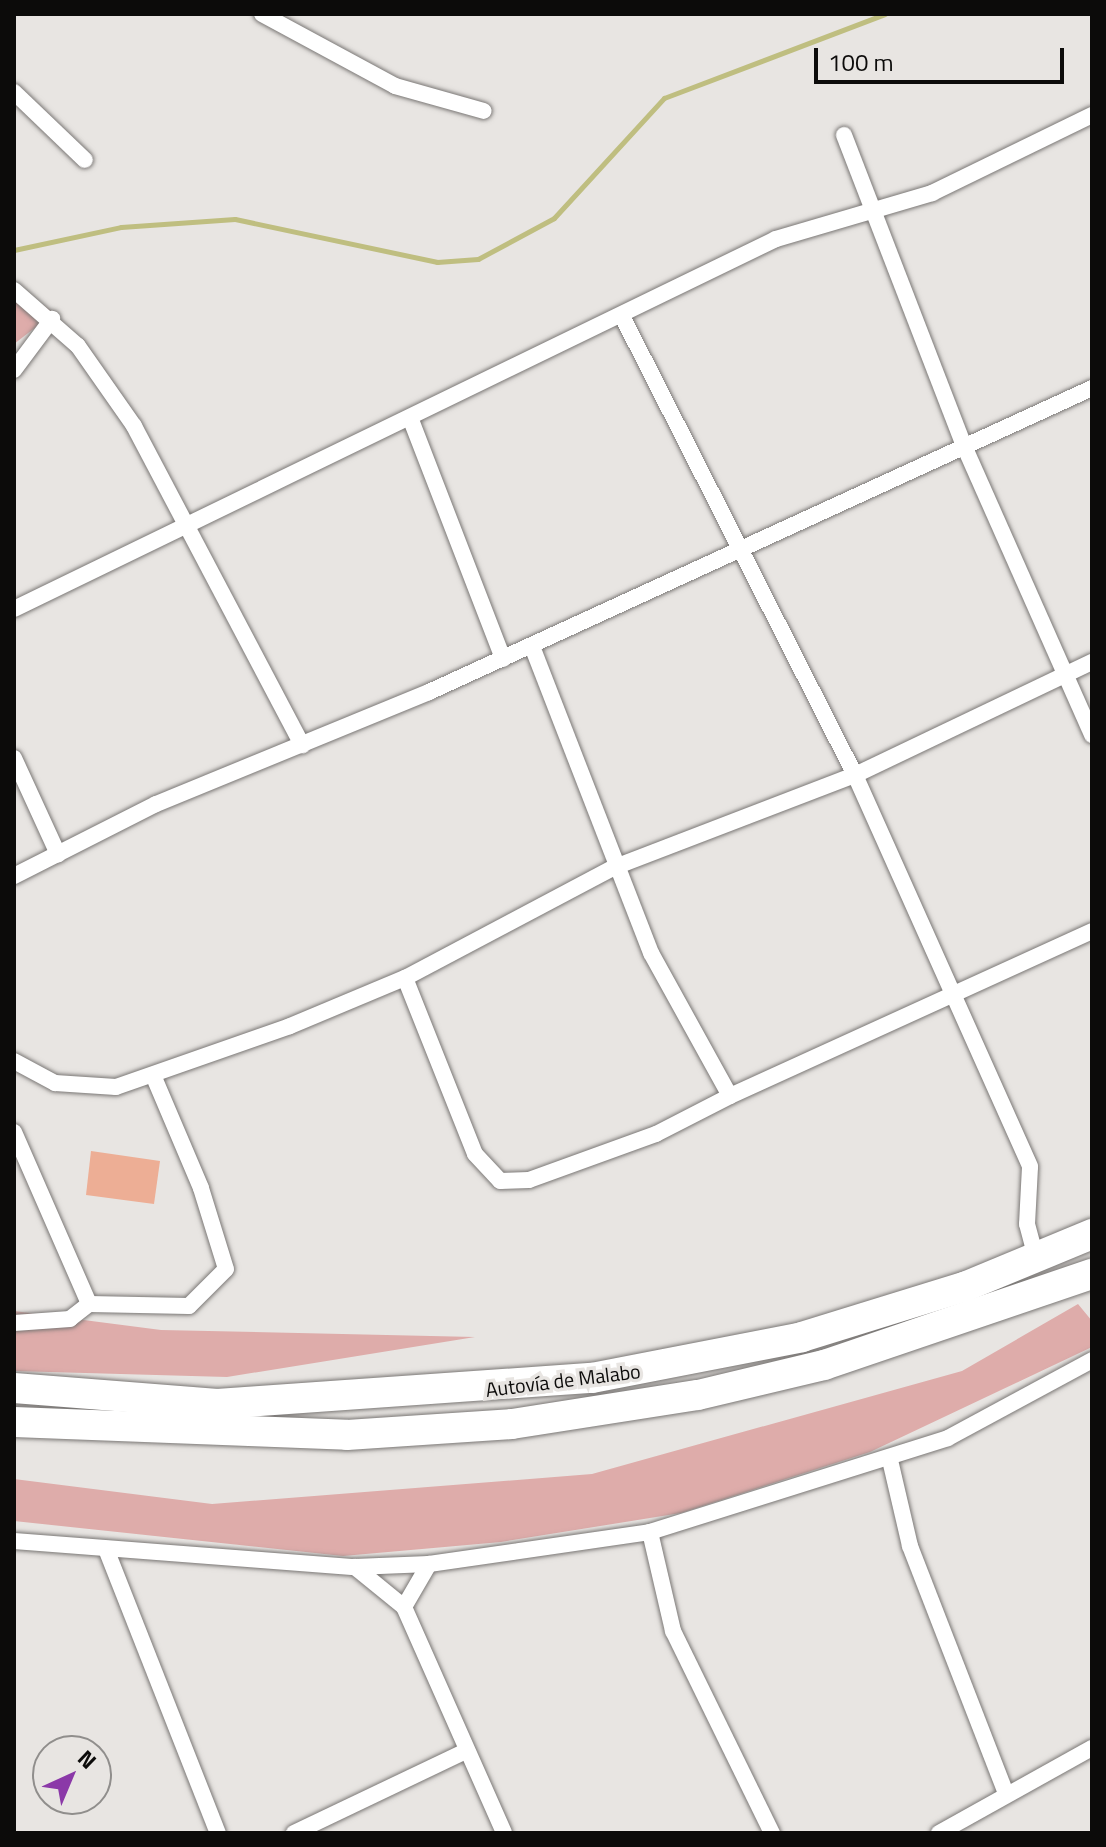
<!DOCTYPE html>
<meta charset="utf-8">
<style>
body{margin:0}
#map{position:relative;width:1106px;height:1847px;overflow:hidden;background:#e8e5e2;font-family:"Titillium Web",sans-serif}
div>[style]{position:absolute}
.green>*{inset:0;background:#deacaa}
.stream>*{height:5px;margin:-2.5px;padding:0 2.5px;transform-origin:2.5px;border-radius:2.5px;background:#bfbe80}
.building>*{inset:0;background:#edae95}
.roads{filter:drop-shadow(0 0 2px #7a7775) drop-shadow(0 0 2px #7a7775)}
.street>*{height:16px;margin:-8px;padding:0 8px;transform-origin:8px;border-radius:8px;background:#fff}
.highway>*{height:30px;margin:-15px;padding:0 15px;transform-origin:15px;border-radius:15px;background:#fff}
span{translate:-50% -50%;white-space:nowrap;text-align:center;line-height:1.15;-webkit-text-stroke:7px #e8e5e2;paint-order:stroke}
.street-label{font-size:20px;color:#0c0b0a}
.frame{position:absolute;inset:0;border:16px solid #0c0b0a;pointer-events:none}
.north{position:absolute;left:32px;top:1735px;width:80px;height:80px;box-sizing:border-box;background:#e8e5e2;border:2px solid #908e8c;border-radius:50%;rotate:44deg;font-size:22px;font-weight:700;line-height:32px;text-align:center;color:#0c0b0a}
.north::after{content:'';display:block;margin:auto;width:28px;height:36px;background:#8b39a8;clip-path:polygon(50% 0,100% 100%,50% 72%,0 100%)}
.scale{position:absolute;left:814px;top:48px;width:250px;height:36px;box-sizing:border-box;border:4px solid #0c0b0a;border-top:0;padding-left:10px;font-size:24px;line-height:28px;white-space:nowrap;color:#0c0b0a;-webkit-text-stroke:6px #e8e5e2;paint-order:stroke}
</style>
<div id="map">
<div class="green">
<i style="clip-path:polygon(14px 283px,54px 313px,14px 344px)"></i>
<i style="clip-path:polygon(1078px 1304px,1092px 1321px,1092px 1347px,870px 1452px,681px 1513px,501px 1542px,343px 1556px,14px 1521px,14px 1479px,212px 1504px,592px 1474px,962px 1371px)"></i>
<i style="clip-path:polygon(14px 1311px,161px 1330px,475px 1337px,227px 1377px,14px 1371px)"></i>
</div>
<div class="stream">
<i style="left:14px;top:250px;width:109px;rotate:-12.1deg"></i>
<i style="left:121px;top:227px;width:114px;rotate:-4deg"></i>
<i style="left:235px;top:219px;width:207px;rotate:12deg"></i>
<i style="left:437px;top:262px;width:41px;rotate:-4.2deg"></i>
<i style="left:478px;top:259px;width:86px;rotate:-28.3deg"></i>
<i style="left:554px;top:218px;width:163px;rotate:-47.5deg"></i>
<i style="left:664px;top:98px;width:236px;rotate:-20.8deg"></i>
</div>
<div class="building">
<i style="clip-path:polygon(91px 1151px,160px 1161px,154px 1204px,86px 1195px)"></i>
</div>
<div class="roads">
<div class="street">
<i style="left:262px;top:14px;width:151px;rotate:28.4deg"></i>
<i style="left:395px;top:86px;width:92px;rotate:15.7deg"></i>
<i style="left:14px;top:92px;width:98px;rotate:43.8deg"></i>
<i style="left:844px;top:135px;width:336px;rotate:68.9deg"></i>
<i style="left:965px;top:448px;width:314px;rotate:66.1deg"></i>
<i style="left:14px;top:290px;width:85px;rotate:41.2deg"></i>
<i style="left:78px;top:346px;width:98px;rotate:55deg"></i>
<i style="left:134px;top:426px;width:361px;rotate:62.2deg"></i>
<i style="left:622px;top:316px;width:515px;rotate:63.09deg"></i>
<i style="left:855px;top:775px;width:429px;rotate:65.9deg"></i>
<i style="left:1030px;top:1167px;width:57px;rotate:93deg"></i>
<i style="left:1027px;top:1224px;width:35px;rotate:75deg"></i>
<i style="left:14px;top:370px;width:64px;rotate:-53.3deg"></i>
<i style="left:411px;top:420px;width:256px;rotate:68.9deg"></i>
<i style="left:14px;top:609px;width:847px;rotate:-25.9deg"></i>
<i style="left:776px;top:239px;width:163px;rotate:-16.4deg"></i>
<i style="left:932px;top:193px;width:178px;rotate:-26deg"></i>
<i style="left:14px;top:758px;width:106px;rotate:65.4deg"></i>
<i style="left:14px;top:876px;width:159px;rotate:-26.9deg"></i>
<i style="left:156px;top:804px;width:295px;rotate:-22.3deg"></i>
<i style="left:429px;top:692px;width:729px;rotate:-24.63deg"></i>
<i style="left:405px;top:978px;width:189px;rotate:68.3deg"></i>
<i style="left:475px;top:1154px;width:37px;rotate:47deg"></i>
<i style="left:500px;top:1181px;width:29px;rotate:-2deg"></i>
<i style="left:529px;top:1180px;width:135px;rotate:-19.9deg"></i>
<i style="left:656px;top:1134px;width:83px;rotate:-27.2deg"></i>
<i style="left:730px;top:1096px;width:163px;rotate:-118.9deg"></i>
<i style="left:651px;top:953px;width:329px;rotate:-111.2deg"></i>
<i style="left:14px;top:1061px;width:47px;rotate:28.2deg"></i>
<i style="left:55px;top:1083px;width:61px;rotate:3.8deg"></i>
<i style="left:116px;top:1087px;width:184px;rotate:-19.3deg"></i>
<i style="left:290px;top:1026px;width:125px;rotate:-22.7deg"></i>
<i style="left:405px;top:978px;width:238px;rotate:-27.9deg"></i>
<i style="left:615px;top:867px;width:257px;rotate:-21deg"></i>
<i style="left:855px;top:775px;width:263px;rotate:-25.5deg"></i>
<i style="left:730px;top:1096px;width:398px;rotate:-24.5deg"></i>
<i style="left:14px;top:1132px;width:188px;rotate:66.4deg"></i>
<i style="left:89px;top:1304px;width:24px;rotate:142deg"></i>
<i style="left:70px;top:1319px;width:56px;rotate:175.9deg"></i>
<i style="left:89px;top:1304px;width:100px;rotate:1.1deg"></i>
<i style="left:189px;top:1306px;width:52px;rotate:-45deg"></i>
<i style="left:226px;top:1269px;width:85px;rotate:-107.2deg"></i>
<i style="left:201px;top:1188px;width:123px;rotate:-113deg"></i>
<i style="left:890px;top:1460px;width:88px;rotate:76.9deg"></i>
<i style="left:910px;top:1546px;width:266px;rotate:68.8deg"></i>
<i style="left:650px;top:1532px;width:102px;rotate:76.9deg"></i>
<i style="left:673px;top:1631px;width:225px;rotate:63.9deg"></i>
<i style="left:14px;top:1541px;width:342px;rotate:4.4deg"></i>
<i style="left:355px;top:1567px;width:74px;rotate:-2.3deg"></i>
<i style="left:429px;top:1564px;width:223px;rotate:-8.2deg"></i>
<i style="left:650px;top:1532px;width:312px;rotate:-17.5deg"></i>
<i style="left:948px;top:1438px;width:164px;rotate:-28.4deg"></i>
<i style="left:106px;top:1549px;width:305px;rotate:68.5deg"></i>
<i style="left:355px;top:1567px;width:63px;rotate:39.2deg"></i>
<i style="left:404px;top:1607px;width:247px;rotate:66.1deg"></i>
<i style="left:404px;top:1607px;width:50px;rotate:-59.8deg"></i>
<i style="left:294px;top:1833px;width:188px;rotate:-25.5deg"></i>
<i style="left:939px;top:1833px;width:175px;rotate:-29.1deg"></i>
</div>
<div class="highway">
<i style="left:14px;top:1388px;width:204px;rotate:4.5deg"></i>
<i style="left:217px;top:1404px;width:376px;rotate:-4deg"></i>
<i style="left:592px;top:1378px;width:214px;rotate:-11deg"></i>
<i style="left:802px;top:1337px;width:170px;rotate:-17.2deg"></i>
<i style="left:964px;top:1287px;width:139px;rotate:-22.5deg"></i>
<i style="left:14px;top:1422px;width:333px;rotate:2.2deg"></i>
<i style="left:347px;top:1435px;width:165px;rotate:-3.8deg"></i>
<i style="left:512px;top:1424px;width:188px;rotate:-8.9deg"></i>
<i style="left:698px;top:1395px;width:130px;rotate:-13.4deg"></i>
<i style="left:824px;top:1365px;width:283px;rotate:-18.8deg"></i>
</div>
</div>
<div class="street-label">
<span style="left:563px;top:1380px;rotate:-7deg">Autovía de Malabo</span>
</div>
<div class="frame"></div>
<div class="north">N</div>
<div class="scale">100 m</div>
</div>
